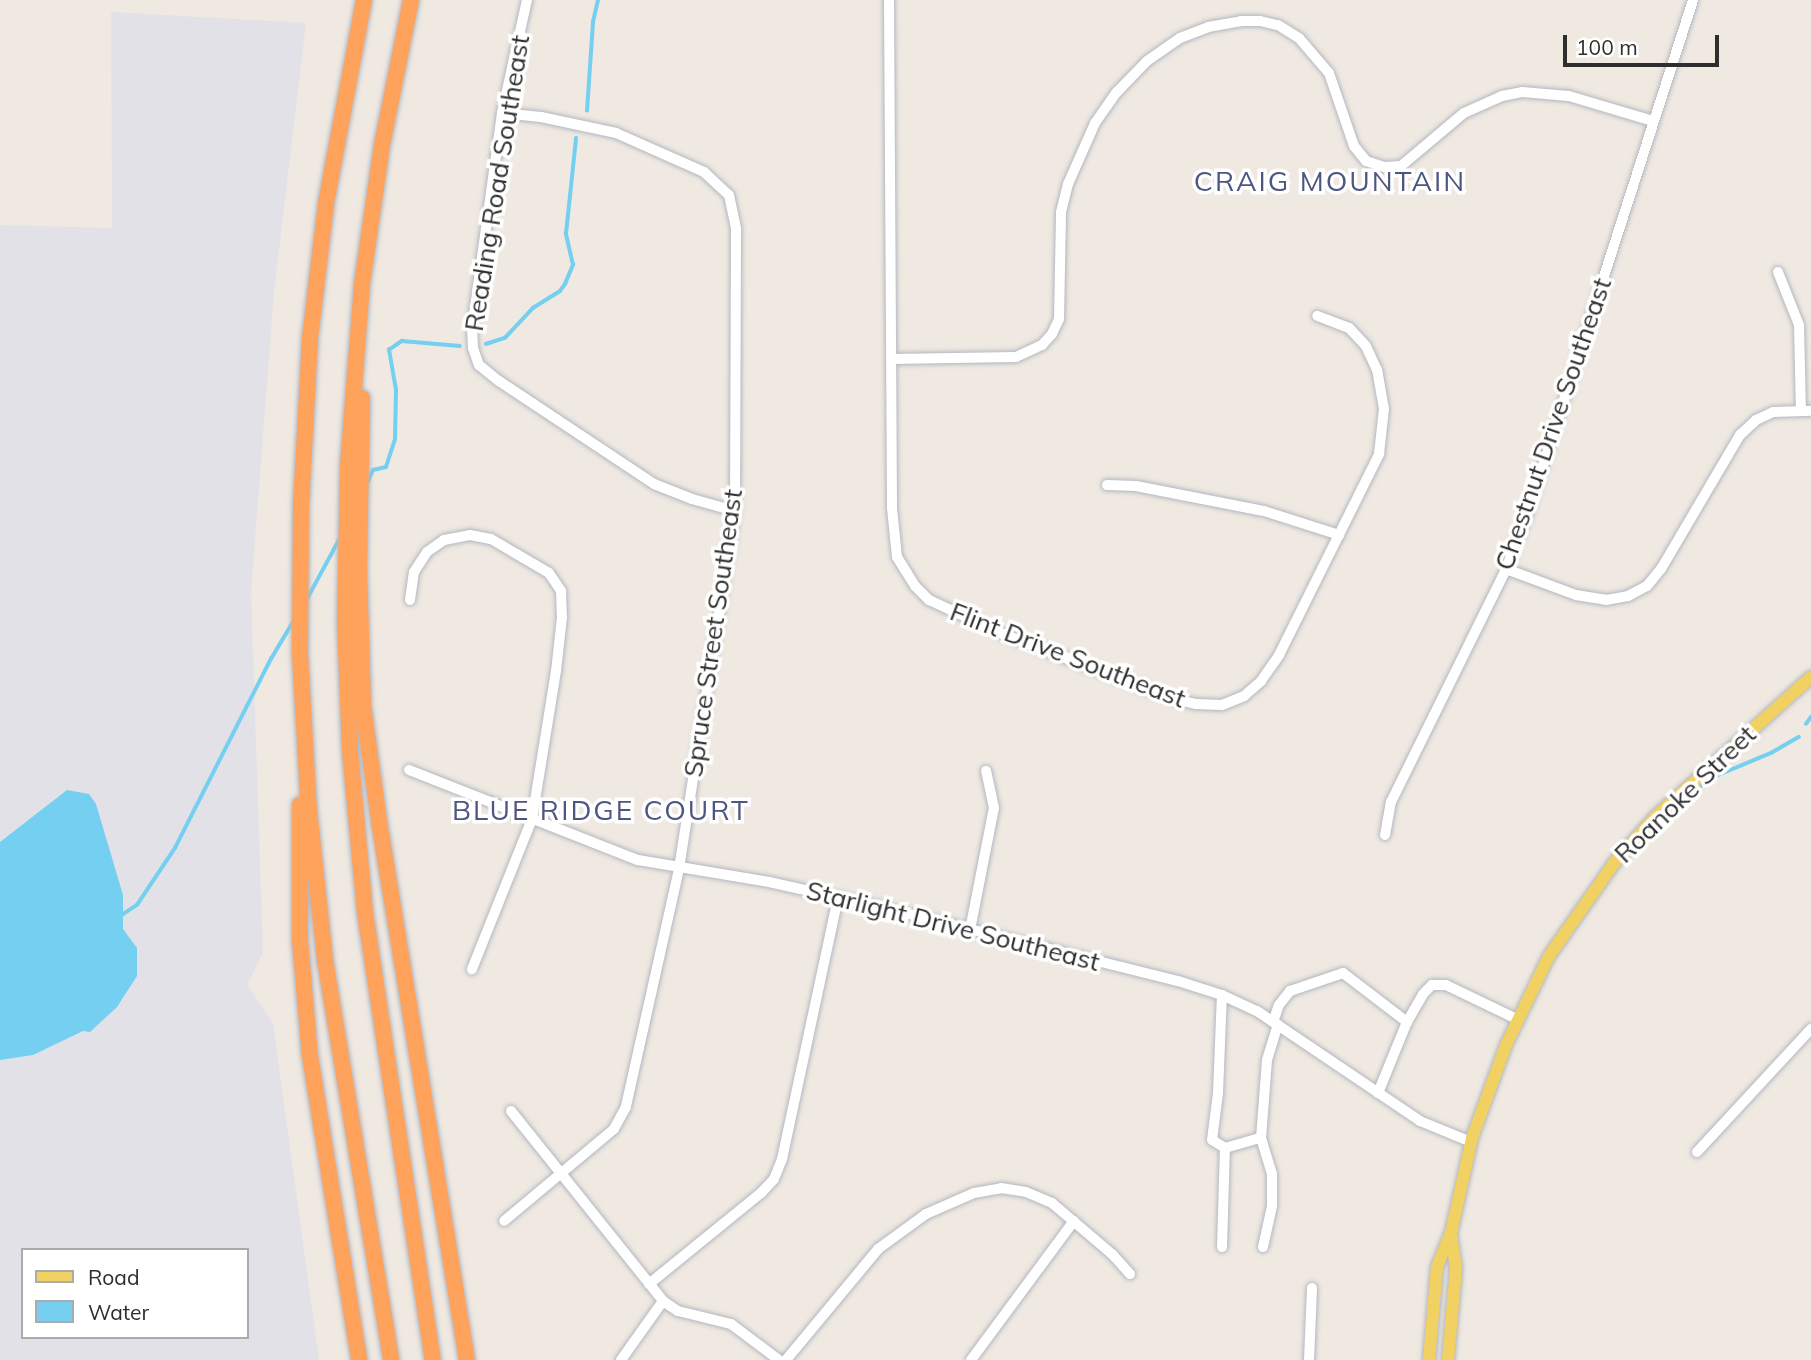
<!DOCTYPE html>
<style>
body{margin:0}
#map{position:relative;width:1811px;height:1360px;overflow:hidden;background:#efe9e1;font-family:Mulish,sans-serif}
div>[style]{position:absolute}
.industrial>*{inset:0;background:#e3e1e8}
.water>*{inset:0;background:#75cff0}
.stream>*{height:3.5px;margin:-1.75px;padding:0 1.75px;transform-origin:1.75px;border-radius:1.75px;background:#75cff0}
.roads{filter:drop-shadow(0 0 2px #b4b7c1) drop-shadow(0 0 2px #b4b7c1)}
.minor>*{height:10px;margin:-5px;padding:0 5px;transform-origin:5px;border-radius:5px;background:#fff}
.major>*{height:12px;margin:-6px;padding:0 6px;transform-origin:6px;border-radius:6px;background:#f2d163}
.highway>*{height:16px;margin:-8px;padding:0 8px;transform-origin:8px;border-radius:8px;background:#ffa35c}
span{translate:-50% -50%;white-space:nowrap;text-align:center;line-height:1.15;-webkit-text-stroke:7px #fff;paint-order:stroke}
.street-label{font-size:26px;color:#2e2e2e}
.neighbourhood-label{font-size:28px;color:#4d5680;letter-spacing:2px}
.legend{position:absolute;left:21px;top:1248px;width:228px;height:91px;box-sizing:border-box;background:#fff;border:2px solid #ababab;margin:0;padding:9px 12px;list-style:none;font-size:21px;color:#2e2e2e}
.legend li{display:flex;align-items:center;gap:14px;height:35px}
.legend b{width:35px;border:2px solid #ababab}
.scale{position:absolute;left:1563px;top:35px;width:156px;height:32px;box-sizing:border-box;border:4px solid #2e2e2e;border-top:0;padding-left:9px;font-size:21px;line-height:24px;white-space:nowrap;color:#2e2e2e;-webkit-text-stroke:5px #fff;paint-order:stroke}
</style>
<div id="map">
<div class="industrial">
<i style="clip-path:polygon(evenodd,111px 12px,306px 23px,274px 292px,251px 592px,263px 952px,247px 985px,273px 1023px,319px 1360px,0 1360px,0 225px,112px 228px,111px 12px,23px 1250px,247px 1250px,247px 1337px,23px 1337px,23px 1250px)"></i>
</div>
<div class="water">
<i style="clip-path:polygon(67px 790px,89px 794px,96px 804px,123px 895px,123px 929px,137px 948px,137px 976px,117px 1007px,90px 1032px,83px 1031px,33px 1055px,0 1060px,0 842px)"></i>
</div>
<div class="stream">
<i style="left:587px;top:111px;width:89px;rotate:-86.1deg"></i>
<i style="left:593px;top:22px;width:23px;rotate:-77deg"></i>
<i style="left:486px;top:344px;width:20px;rotate:-18deg"></i>
<i style="left:505px;top:338px;width:41px;rotate:-47deg"></i>
<i style="left:533px;top:308px;width:32px;rotate:-32deg"></i>
<i style="left:560px;top:291px;width:9px;rotate:-54deg"></i>
<i style="left:565px;top:284px;width:21px;rotate:-67deg"></i>
<i style="left:573px;top:265px;width:32px;rotate:-103deg"></i>
<i style="left:566px;top:234px;width:96px;rotate:-84deg"></i>
<i style="left:367px;top:484px;width:15px;rotate:-67deg"></i>
<i style="left:373px;top:470px;width:13px;rotate:-13deg"></i>
<i style="left:386px;top:467px;width:29px;rotate:-72deg"></i>
<i style="left:395px;top:439px;width:49px;rotate:-88.8deg"></i>
<i style="left:396px;top:390px;width:41px;rotate:-99.9deg"></i>
<i style="left:389px;top:350px;width:16px;rotate:-35deg"></i>
<i style="left:402px;top:341px;width:58px;rotate:4.9deg"></i>
<i style="left:306px;top:601px;width:69px;rotate:-61.6deg"></i>
<i style="left:1806px;top:724px;width:9px;rotate:-54deg"></i>
<i style="left:1694px;top:791px;width:27px;rotate:-34deg"></i>
<i style="left:1716px;top:776px;width:60px;rotate:-22.7deg"></i>
<i style="left:1771px;top:753px;width:32px;rotate:-30deg"></i>
<i style="left:119px;top:917px;width:22px;rotate:-34deg"></i>
<i style="left:137px;top:905px;width:69px;rotate:-56.3deg"></i>
<i style="left:175px;top:848px;width:212px;rotate:-63.1deg"></i>
<i style="left:271px;top:659px;width:43px;rotate:-59.3deg"></i>
</div>
<div class="roads">
<div class="minor">
<i style="left:527px;top:0;width:116px;rotate:102.5deg"></i>
<i style="left:502px;top:113px;width:217px;rotate:97.9deg"></i>
<i style="left:472px;top:328px;width:20px;rotate:87deg"></i>
<i style="left:473px;top:348px;width:18px;rotate:71deg"></i>
<i style="left:479px;top:365px;width:26px;rotate:39deg"></i>
<i style="left:499px;top:381px;width:186px;rotate:33.6deg"></i>
<i style="left:654px;top:484px;width:41px;rotate:21.5deg"></i>
<i style="left:692px;top:499px;width:45px;rotate:15.6deg"></i>
<i style="left:889px;top:0;width:508px;rotate:89.66deg"></i>
<i style="left:892px;top:508px;width:49px;rotate:84.2deg"></i>
<i style="left:897px;top:557px;width:34px;rotate:58deg"></i>
<i style="left:915px;top:586px;width:20px;rotate:45deg"></i>
<i style="left:929px;top:600px;width:81px;rotate:24.7deg"></i>
<i style="left:1003px;top:634px;width:179px;rotate:21deg"></i>
<i style="left:1170px;top:698px;width:27px;rotate:13deg"></i>
<i style="left:1196px;top:704px;width:26px;rotate:2deg"></i>
<i style="left:1222px;top:705px;width:24px;rotate:-22deg"></i>
<i style="left:1244px;top:696px;width:23px;rotate:-41deg"></i>
<i style="left:1261px;top:681px;width:32px;rotate:-55deg"></i>
<i style="left:1279px;top:655px;width:225px;rotate:-63.5deg"></i>
<i style="left:1379px;top:454px;width:45px;rotate:-83.7deg"></i>
<i style="left:1384px;top:409px;width:40px;rotate:-100deg"></i>
<i style="left:1377px;top:370px;width:26px;rotate:-115deg"></i>
<i style="left:1366px;top:346px;width:25px;rotate:-133deg"></i>
<i style="left:1349px;top:328px;width:34px;rotate:-159deg"></i>
<i style="left:502px;top:113px;width:39px;rotate:6deg"></i>
<i style="left:541px;top:117px;width:77px;rotate:12deg"></i>
<i style="left:616px;top:133px;width:96px;rotate:23.9deg"></i>
<i style="left:704px;top:172px;width:34px;rotate:43deg"></i>
<i style="left:729px;top:195px;width:35px;rotate:78deg"></i>
<i style="left:736px;top:229px;width:282px;rotate:90.2deg"></i>
<i style="left:735px;top:511px;width:362px;rotate:98.9deg"></i>
<i style="left:679px;top:869px;width:244px;rotate:102.6deg"></i>
<i style="left:626px;top:1107px;width:25px;rotate:119deg"></i>
<i style="left:614px;top:1129px;width:143px;rotate:140.1deg"></i>
<i style="left:1778px;top:272px;width:57px;rotate:68.4deg"></i>
<i style="left:1799px;top:325px;width:85px;rotate:88.7deg"></i>
<i style="left:891px;top:359px;width:125px;rotate:-0.9deg"></i>
<i style="left:1016px;top:357px;width:29px;rotate:-25deg"></i>
<i style="left:1042px;top:345px;width:15px;rotate:-48deg"></i>
<i style="left:1052px;top:334px;width:17px;rotate:-65deg"></i>
<i style="left:1059px;top:319px;width:107px;rotate:-88.9deg"></i>
<i style="left:1061px;top:212px;width:29px;rotate:-76deg"></i>
<i style="left:1068px;top:184px;width:67px;rotate:-66.1deg"></i>
<i style="left:1095px;top:123px;width:38px;rotate:-55deg"></i>
<i style="left:1117px;top:92px;width:43px;rotate:-45.9deg"></i>
<i style="left:1147px;top:61px;width:40px;rotate:-34.9deg"></i>
<i style="left:1180px;top:38px;width:30px;rotate:-21deg"></i>
<i style="left:1208px;top:27px;width:34px;rotate:-10deg"></i>
<i style="left:1241px;top:21px;width:19px"></i>
<i style="left:1260px;top:21px;width:18px;rotate:13deg"></i>
<i style="left:1278px;top:25px;width:25px;rotate:32deg"></i>
<i style="left:1299px;top:38px;width:46px;rotate:49.4deg"></i>
<i style="left:1329px;top:73px;width:77px;rotate:71.1deg"></i>
<i style="left:1354px;top:146px;width:19px;rotate:51deg"></i>
<i style="left:1366px;top:161px;width:20px;rotate:18deg"></i>
<i style="left:1385px;top:167px;width:16px;rotate:-4deg"></i>
<i style="left:1401px;top:166px;width:82px;rotate:-40.1deg"></i>
<i style="left:1464px;top:113px;width:42px;rotate:-24.1deg"></i>
<i style="left:1502px;top:96px;width:20px;rotate:-11deg"></i>
<i style="left:1522px;top:92px;width:47px;rotate:4.9deg"></i>
<i style="left:1569px;top:96px;width:88px;rotate:16.6deg"></i>
<i style="left:1107px;top:485px;width:29px;rotate:2deg"></i>
<i style="left:1136px;top:486px;width:130px;rotate:11.1deg"></i>
<i style="left:1264px;top:511px;width:79px;rotate:17.7deg"></i>
<i style="left:1506px;top:569px;width:75px;rotate:20.4deg"></i>
<i style="left:1576px;top:595px;width:30px;rotate:9deg"></i>
<i style="left:1606px;top:600px;width:22px;rotate:-10deg"></i>
<i style="left:1628px;top:596px;width:21px;rotate:-28deg"></i>
<i style="left:1647px;top:586px;width:22px;rotate:-51deg"></i>
<i style="left:1661px;top:569px;width:156px;rotate:-59.5deg"></i>
<i style="left:1740px;top:435px;width:22px;rotate:-43deg"></i>
<i style="left:1756px;top:420px;width:19px;rotate:-25deg"></i>
<i style="left:1773px;top:412px;width:38px;rotate:-2deg"></i>
<i style="left:410px;top:600px;width:28px;rotate:-82deg"></i>
<i style="left:414px;top:572px;width:24px;rotate:-57deg"></i>
<i style="left:427px;top:552px;width:21px;rotate:-35deg"></i>
<i style="left:444px;top:540px;width:26px;rotate:-11deg"></i>
<i style="left:470px;top:535px;width:21px;rotate:11deg"></i>
<i style="left:491px;top:539px;width:67px;rotate:30.4deg"></i>
<i style="left:549px;top:573px;width:22px;rotate:56deg"></i>
<i style="left:561px;top:591px;width:26px;rotate:88deg"></i>
<i style="left:562px;top:617px;width:54px;rotate:96.3deg"></i>
<i style="left:556px;top:671px;width:150px;rotate:99.2deg"></i>
<i style="left:532px;top:819px;width:162px;rotate:111.8deg"></i>
<i style="left:409px;top:770px;width:246px;rotate:21.5deg"></i>
<i style="left:638px;top:860px;width:133px;rotate:9.5deg"></i>
<i style="left:769px;top:882px;width:119px;rotate:12.6deg"></i>
<i style="left:885px;top:908px;width:302px;rotate:14deg"></i>
<i style="left:1178px;top:981px;width:46px;rotate:17.7deg"></i>
<i style="left:1222px;top:995px;width:38px;rotate:25deg"></i>
<i style="left:1257px;top:1011px;width:197px;rotate:34deg"></i>
<i style="left:1420px;top:1121px;width:55px;rotate:22.4deg"></i>
<i style="left:1385px;top:835px;width:34px;rotate:-80deg"></i>
<i style="left:1391px;top:802px;width:260px;rotate:-63.7deg"></i>
<i style="left:1506px;top:569px;width:58px;rotate:-68.7deg"></i>
<i style="left:1527px;top:515px;width:541px;rotate:-72.13deg"></i>
<i style="left:970px;top:930px;width:124px;rotate:-78.9deg"></i>
<i style="left:994px;top:808px;width:38px;rotate:-102deg"></i>
<i style="left:1273px;top:1022px;width:18px;rotate:-71deg"></i>
<i style="left:1279px;top:1005px;width:18px;rotate:-52deg"></i>
<i style="left:1290px;top:991px;width:56px;rotate:-18.8deg"></i>
<i style="left:1343px;top:973px;width:81px;rotate:37.4deg"></i>
<i style="left:1378px;top:1093px;width:77px;rotate:-67.8deg"></i>
<i style="left:1407px;top:1022px;width:32px;rotate:-60deg"></i>
<i style="left:1423px;top:994px;width:13px;rotate:-45deg"></i>
<i style="left:1432px;top:985px;width:14px"></i>
<i style="left:1446px;top:985px;width:79px;rotate:25.6deg"></i>
<i style="left:511px;top:1111px;width:243px;rotate:51.3deg"></i>
<i style="left:663px;top:1301px;width:18px;rotate:34deg"></i>
<i style="left:678px;top:1311px;width:55px;rotate:13.8deg"></i>
<i style="left:731px;top:1324px;width:60px;rotate:36.9deg"></i>
<i style="left:1225px;top:1148px;width:37px;rotate:-16deg"></i>
<i style="left:1697px;top:1152px;width:168px;rotate:-47.2deg"></i>
<i style="left:1222px;top:1247px;width:99px;rotate:-88.3deg"></i>
<i style="left:1225px;top:1148px;width:15px;rotate:-148deg"></i>
<i style="left:1212px;top:1140px;width:47px;rotate:-82.7deg"></i>
<i style="left:1218px;top:1093px;width:98px;rotate:-87.7deg"></i>
<i style="left:1263px;top:1247px;width:42px;rotate:-77.6deg"></i>
<i style="left:1272px;top:1206px;width:32px;rotate:-90deg"></i>
<i style="left:1272px;top:1174px;width:38px;rotate:-107deg"></i>
<i style="left:1261px;top:1138px;width:78px;rotate:-85.6deg"></i>
<i style="left:1267px;top:1060px;width:37px;rotate:-73deg"></i>
<i style="left:649px;top:1284px;width:144px;rotate:-39.1deg"></i>
<i style="left:761px;top:1193px;width:19px;rotate:-47deg"></i>
<i style="left:774px;top:1179px;width:22px;rotate:-68deg"></i>
<i style="left:782px;top:1159px;width:268px;rotate:-77.9deg"></i>
<i style="left:621px;top:1360px;width:72px;rotate:-54.6deg"></i>
<i style="left:786px;top:1360px;width:144px;rotate:-50.3deg"></i>
<i style="left:878px;top:1249px;width:59px;rotate:-36.1deg"></i>
<i style="left:926px;top:1214px;width:52px;rotate:-23.6deg"></i>
<i style="left:974px;top:1193px;width:27px;rotate:-10deg"></i>
<i style="left:1001px;top:1188px;width:25px;rotate:9deg"></i>
<i style="left:1026px;top:1192px;width:28px;rotate:23deg"></i>
<i style="left:1052px;top:1203px;width:79px;rotate:40.4deg"></i>
<i style="left:1112px;top:1254px;width:27px;rotate:48deg"></i>
<i style="left:971px;top:1360px;width:173px;rotate:-53.5deg"></i>
<i style="left:1309px;top:1360px;width:72px;rotate:-87.6deg"></i>
</div>
<div class="major">
<i style="left:1429px;top:1360px;width:93px;rotate:-85.1deg"></i>
<i style="left:1437px;top:1267px;width:37px;rotate:-68deg"></i>
<i style="left:1451px;top:1233px;width:97px;rotate:-77.5deg"></i>
<i style="left:1472px;top:1138px;width:99px;rotate:-69.9deg"></i>
<i style="left:1506px;top:1045px;width:99px;rotate:-64.2deg"></i>
<i style="left:1549px;top:956px;width:113px;rotate:-55deg"></i>
<i style="left:1614px;top:863px;width:62px;rotate:-48.3deg"></i>
<i style="left:1655px;top:817px;width:210px;rotate:-41.9deg"></i>
<i style="left:1448px;top:1360px;width:91px;rotate:-85deg"></i>
<i style="left:1456px;top:1269px;width:36px;rotate:-98deg"></i>
</div>
<div class="highway">
<i style="left:364px;top:0;width:208px;rotate:100.6deg"></i>
<i style="left:326px;top:204px;width:136px;rotate:96.8deg"></i>
<i style="left:310px;top:339px;width:165px;rotate:93.1deg"></i>
<i style="left:301px;top:504px;width:151px;rotate:90.4deg"></i>
<i style="left:300px;top:655px;width:155px;rotate:86.7deg"></i>
<i style="left:309px;top:810px;width:151px;rotate:83.9deg"></i>
<i style="left:325px;top:960px;width:405px;rotate:80.6deg"></i>
<i style="left:411px;top:0;width:148px;rotate:101.3deg"></i>
<i style="left:382px;top:145px;width:140px;rotate:98.2deg"></i>
<i style="left:362px;top:284px;width:183px;rotate:94.4deg"></i>
<i style="left:348px;top:466px;width:156px;rotate:91.1deg"></i>
<i style="left:345px;top:622px;width:129px;rotate:87.8deg"></i>
<i style="left:350px;top:751px;width:162px;rotate:84.7deg"></i>
<i style="left:365px;top:912px;width:453px;rotate:81.4deg"></i>
<i style="left:362px;top:398px;width:170px;rotate:91deg"></i>
<i style="left:359px;top:568px;width:137px;rotate:88.3deg"></i>
<i style="left:363px;top:705px;width:117px;rotate:82.1deg"></i>
<i style="left:379px;top:821px;width:546px;rotate:80.73deg"></i>
<i style="left:300px;top:805px;width:135px;rotate:90deg"></i>
<i style="left:300px;top:940px;width:116px;rotate:85.1deg"></i>
<i style="left:310px;top:1056px;width:308px;rotate:80.8deg"></i>
</div>
</div>
<div class="street-label">
<span style="left:497px;top:183px;rotate:-81deg">Reading Road Southeast</span>
<span style="left:1553px;top:424px;rotate:-71deg">Chestnut Drive Southeast</span>
<span style="left:713px;top:633px;rotate:-82deg">Spruce Street Southeast</span>
<span style="left:1068px;top:655px;rotate:21deg">Flint Drive Southeast</span>
<span style="left:1685px;top:794px;rotate:-44deg">Roanoke Street</span>
<span style="left:953px;top:926px;rotate:14deg">Starlight Drive Southeast</span>
</div>
<div class="neighbourhood-label">
<span style="left:1330px;top:181px">CRAIG MOUNTAIN</span>
<span style="left:601px;top:810px">BLUE RIDGE COURT</span>
</div>
<ul class="legend">
<li><b style="height:9px;background:#f2d163"></b>Road</li>
<li><b style="height:19px;background:#75cff0"></b>Water</li>
</ul>
<div class="scale">100 m</div>
</div>
